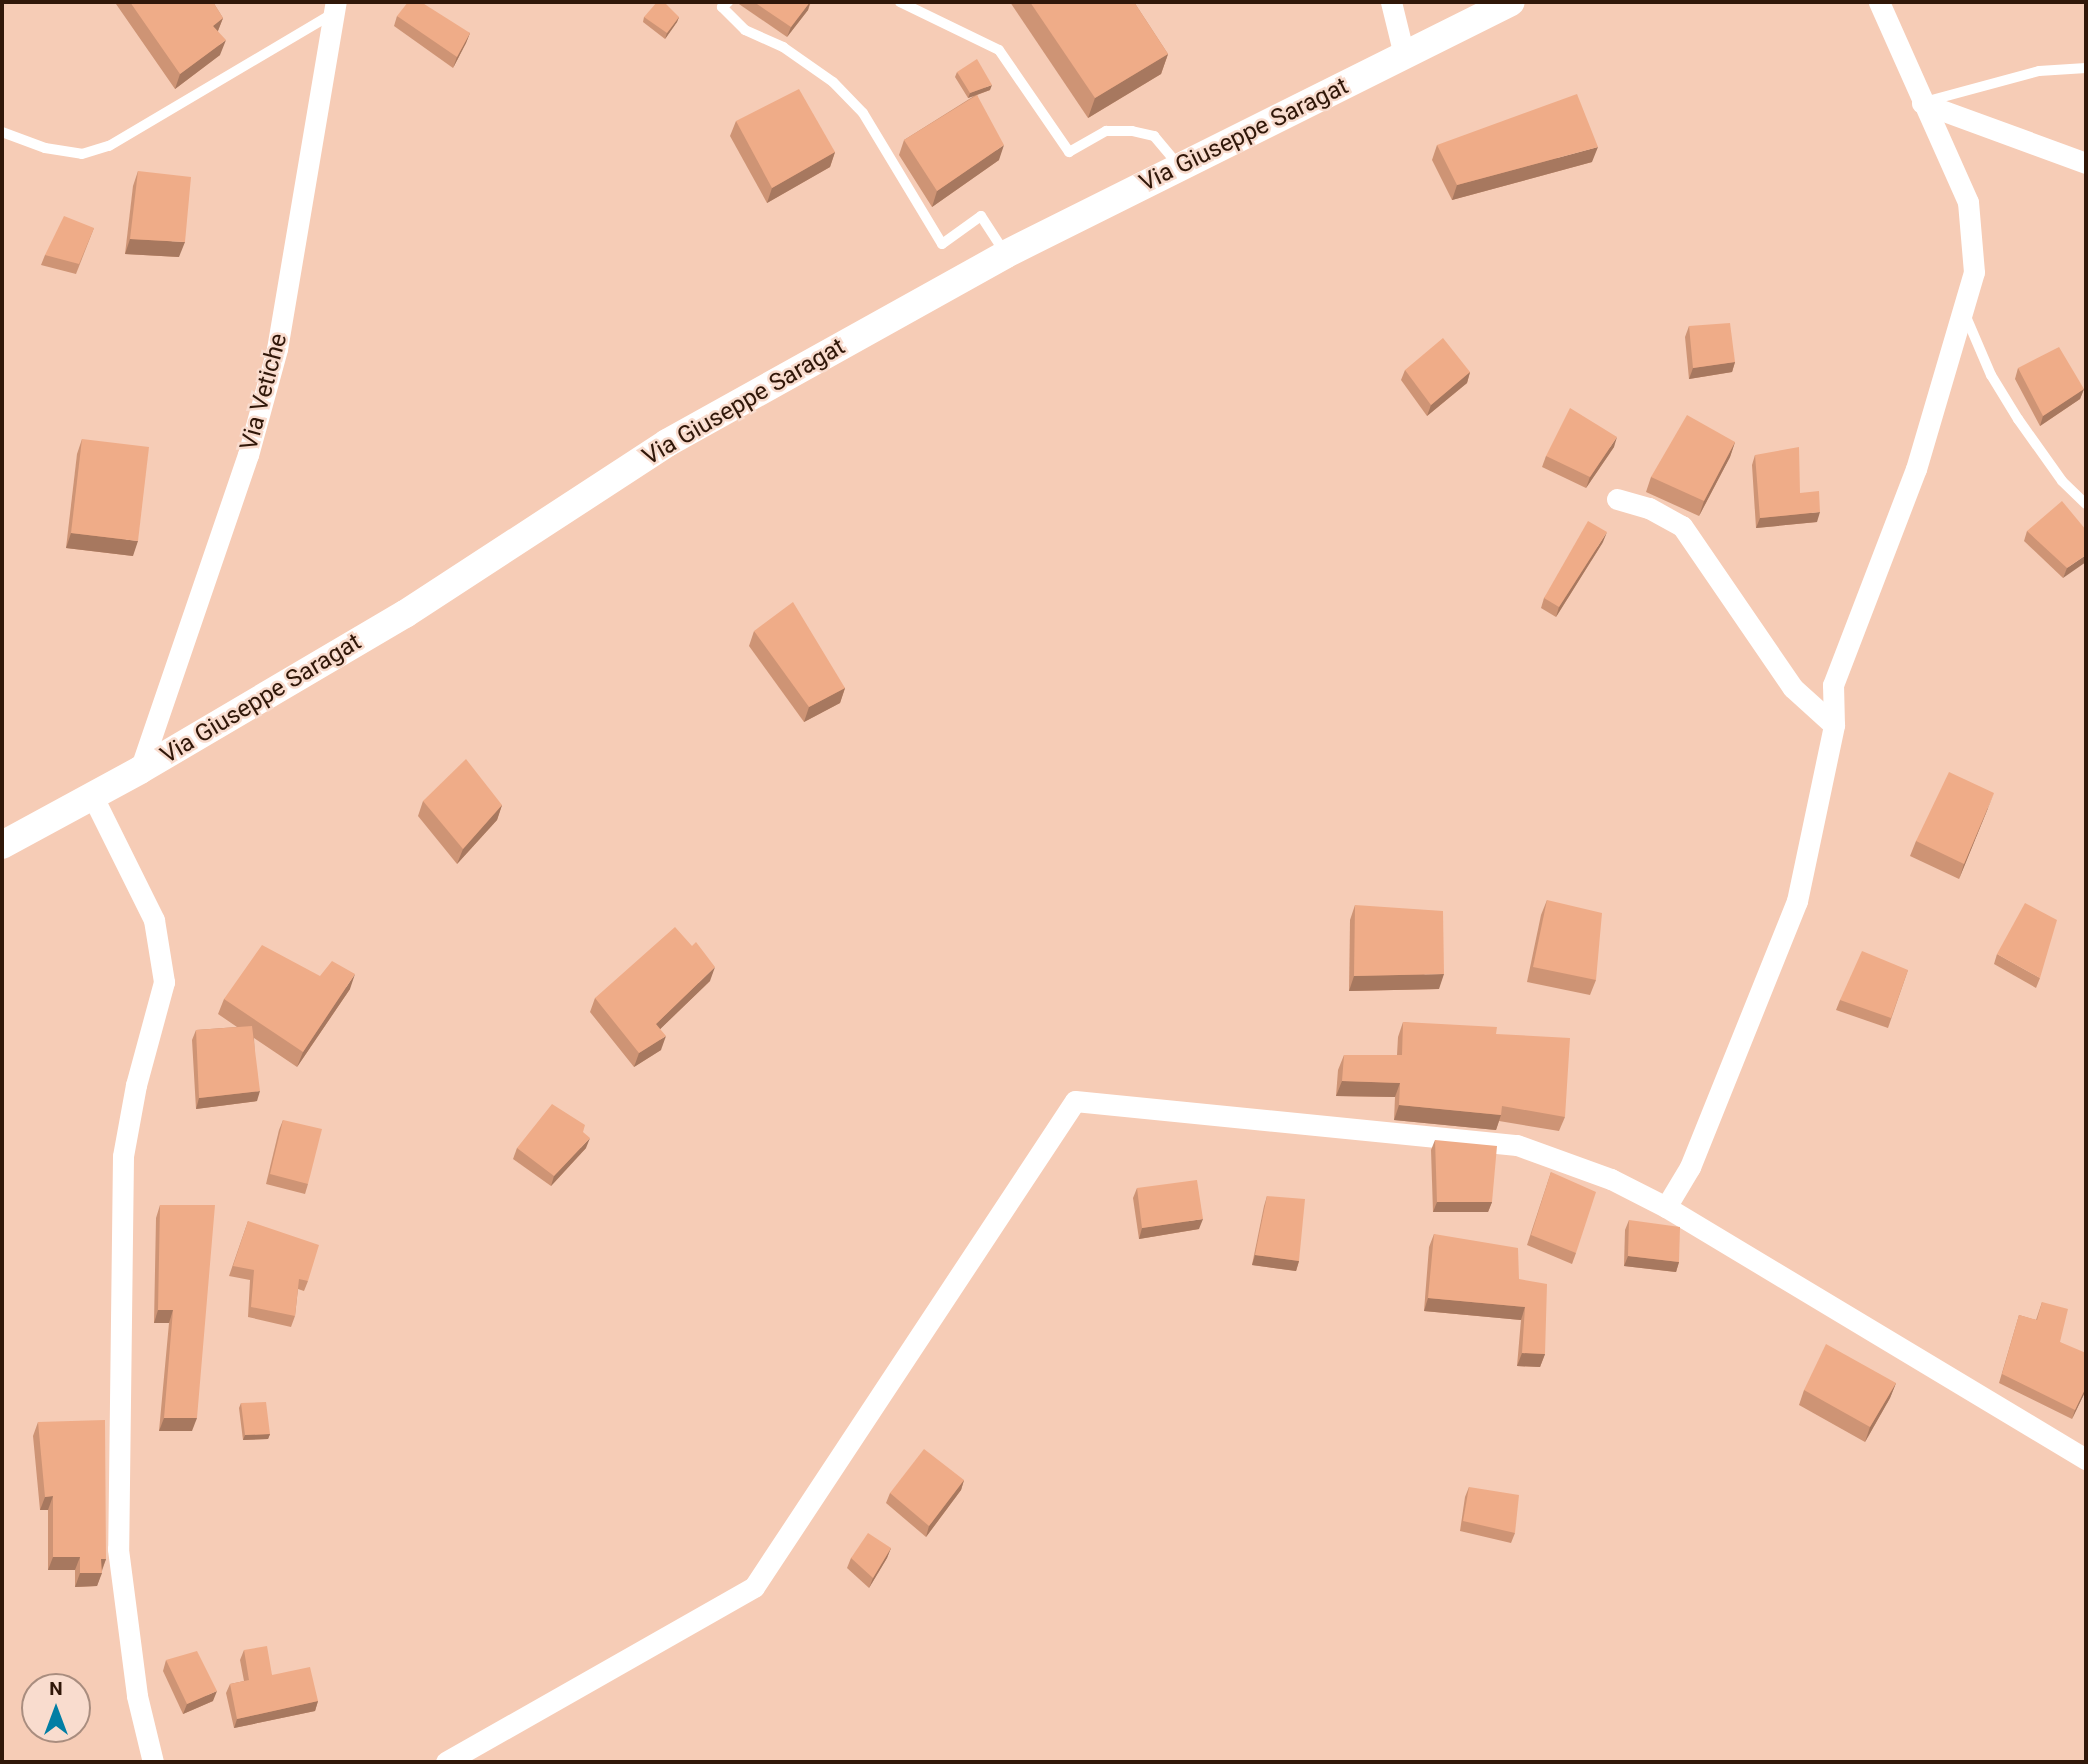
<!DOCTYPE html>
<style>
body{margin:0}
#map{position:relative;width:2088px;height:1764px;overflow:hidden;background:#f6ccb6;font-family:Roboto,sans-serif}
div>[style]{position:absolute}
.service>*{height:10px;margin:-5px;padding:0 5px;transform-origin:5px;border-radius:5px;background:#fff}
.minor>*{height:21px;margin:-10.5px;padding:0 10.5px;transform-origin:10.5px;border-radius:10.5px;background:#fff}
.tertiary>*{height:28px;margin:-14px;padding:0 14px;transform-origin:14px;border-radius:14px;background:#fff}
.wall>*{inset:0;background:#ce9475}
.shaded-wall>*{inset:0;background:#a7785f}
.building>*{inset:0;background:#efac88}
span{translate:-50% -50%;white-space:nowrap;text-align:center;line-height:1.15;-webkit-text-stroke:5px #f9dcce;paint-order:stroke}
.street-label{font-size:24px;color:#301709}
.frame{position:absolute;inset:0;border:4px solid #301709;pointer-events:none}
.north{position:absolute;left:21px;top:1673px;width:70px;height:70px;box-sizing:border-box;background:#f9dcce;border:2px solid #a98d7f;border-radius:50%;rotate:0deg;font-size:19px;font-weight:700;line-height:28px;text-align:center;color:#301709}
.north::after{content:'';display:block;margin:auto;width:24px;height:32px;background:#027ea4;clip-path:polygon(50% 0,100% 100%,50% 72%,0 100%)}
</style>
<div id="map">
<div class="service">
<i style="left:728px;top:2px;width:8px;rotate:140deg"></i>
<i style="left:722px;top:7px;width:33px;rotate:45deg"></i>
<i style="left:745px;top:30px;width:42px;rotate:24.1deg"></i>
<i style="left:783px;top:47px;width:61px;rotate:35deg"></i>
<i style="left:833px;top:82px;width:43px;rotate:45.9deg"></i>
<i style="left:863px;top:113px;width:153px;rotate:58.9deg"></i>
<i style="left:942px;top:244px;width:48px;rotate:-35.7deg"></i>
<i style="left:981px;top:216px;width:44px;rotate:57deg"></i>
<i style="left:900px;top:2px;width:110px;rotate:25.9deg"></i>
<i style="left:999px;top:50px;width:124px;rotate:55.5deg"></i>
<i style="left:1069px;top:152px;width:43px;rotate:-29.6deg"></i>
<i style="left:1106px;top:131px;width:26px"></i>
<i style="left:1132px;top:131px;width:23px;rotate:13deg"></i>
<i style="left:1154px;top:136px;width:40px;rotate:50deg"></i>
<i style="left:1928px;top:101px;width:115px;rotate:-15.1deg"></i>
<i style="left:2039px;top:71px;width:47px;rotate:-3.7deg"></i>
<i style="left:2px;top:132px;width:46px;rotate:20.4deg"></i>
<i style="left:45px;top:148px;width:37px;rotate:9deg"></i>
<i style="left:82px;top:154px;width:28px;rotate:-17deg"></i>
<i style="left:109px;top:146px;width:259px;rotate:-30.6deg"></i>
<i style="left:1964px;top:312px;width:69px;rotate:66.8deg"></i>
<i style="left:1991px;top:375px;width:52px;rotate:58.5deg"></i>
<i style="left:2018px;top:419px;width:76px;rotate:54.6deg"></i>
<i style="left:2062px;top:481px;width:33px;rotate:44deg"></i>
</div>
<div class="minor">
<i style="left:1391px;top:2px;width:55px;rotate:76.2deg"></i>
<i style="left:1922px;top:103px;width:175px;rotate:20.1deg"></i>
<i style="left:1617px;top:499px;width:33px;rotate:16deg"></i>
<i style="left:1649px;top:508px;width:38px;rotate:29deg"></i>
<i style="left:1682px;top:526px;width:196px;rotate:55.6deg"></i>
<i style="left:1793px;top:688px;width:55px;rotate:42.1deg"></i>
<i style="left:140px;top:770px;width:333px;rotate:-71.1deg"></i>
<i style="left:248px;top:455px;width:110px;rotate:-74.7deg"></i>
<i style="left:277px;top:349px;width:352px;rotate:-80.4deg"></i>
<i style="left:92px;top:795px;width:140px;rotate:63.6deg"></i>
<i style="left:154px;top:920px;width:63px;rotate:80.8deg"></i>
<i style="left:164px;top:982px;width:107px;rotate:105.2deg"></i>
<i style="left:136px;top:1085px;width:72px;rotate:100.4deg"></i>
<i style="left:123px;top:1156px;width:393px;rotate:90.7deg"></i>
<i style="left:118px;top:1549px;width:148px;rotate:82.6deg"></i>
<i style="left:137px;top:1696px;width:68px;rotate:76.4deg"></i>
<i style="left:1666px;top:1207px;width:47px;rotate:-59deg"></i>
<i style="left:1690px;top:1167px;width:287px;rotate:-68.1deg"></i>
<i style="left:1797px;top:901px;width:180px;rotate:-78.1deg"></i>
<i style="left:1834px;top:725px;width:40px;rotate:-91.4deg"></i>
<i style="left:1833px;top:685px;width:231px;rotate:-69deg"></i>
<i style="left:1916px;top:469px;width:205px;rotate:-73.6deg"></i>
<i style="left:1974px;top:272px;width:70px;rotate:-94.9deg"></i>
<i style="left:1968px;top:202px;width:219px;rotate:-114deg"></i>
<i style="left:446px;top:1762px;width:354px;rotate:-29.6deg"></i>
<i style="left:754px;top:1587px;width:582px;rotate:-56.56deg"></i>
<i style="left:1075px;top:1101px;width:444px;rotate:5.7deg"></i>
<i style="left:1517px;top:1145px;width:100px;rotate:19.9deg"></i>
<i style="left:1611px;top:1179px;width:62px;rotate:27deg"></i>
<i style="left:1666px;top:1207px;width:490px;rotate:31deg"></i>
</div>
<div class="tertiary">
<i style="left:2px;top:845px;width:157px;rotate:-28.5deg"></i>
<i style="left:140px;top:770px;width:308px;rotate:-30.5deg"></i>
<i style="left:405px;top:614px;width:313px;rotate:-33.1deg"></i>
<i style="left:667px;top:443px;width:388px;rotate:-29.1deg"></i>
<i style="left:1006px;top:254px;width:564px;rotate:-26.52deg"></i>
</div>
<div class="wall">
<i style="clip-path:polygon(117px 2px,213px 2px,223px 18px,218px 31px,220px 55px,175px 89px,116px 4px)"></i>
<i style="clip-path:polygon(736px 2px,811px 2px,808px 10px,787px 37px)"></i>
<i style="clip-path:polygon(1010px 2px,1134px 2px,1168px 54px,1161px 74px,1088px 118px)"></i>
<i style="clip-path:polygon(397px 16px,470px 33px,466px 43px,453px 68px,394px 26px)"></i>
<i style="clip-path:polygon(644px 17px,679px 17px,677px 22px,665px 39px,643px 22px)"></i>
<i style="clip-path:polygon(957px 72px,990px 90px,977px 95px,999px 160px,932px 207px,899px 155px,904px 140px,974px 96px,968px 98px,955px 77px)"></i>
<i style="clip-path:polygon(736px 121px,835px 152px,830px 167px,767px 203px,730px 136px)"></i>
<i style="clip-path:polygon(1437px 145px,1592px 162px,1452px 200px,1432px 160px)"></i>
<i style="clip-path:polygon(138px 171px,179px 257px,125px 254px,133px 186px)"></i>
<i style="clip-path:polygon(94px 228px,76px 274px,41px 265px,45px 255px)"></i>
<i style="clip-path:polygon(1689px 326px,1735px 362px,1732px 372px,1689px 379px,1685px 337px)"></i>
<i style="clip-path:polygon(2018px 368px,2084px 389px,2080px 399px,2040px 426px,2015px 379px)"></i>
<i style="clip-path:polygon(1405px 370px,1470px 372px,1467px 383px,1427px 416px,1401px 380px)"></i>
<i style="clip-path:polygon(82px 439px,133px 556px,66px 548px,77px 454px)"></i>
<i style="clip-path:polygon(1735px 442px,1730px 457px,1699px 516px,1646px 492px,1651px 477px)"></i>
<i style="clip-path:polygon(1614px 447px,1586px 488px,1542px 467px,1546px 456px)"></i>
<i style="clip-path:polygon(1755px 455px,1800px 493px,1817px 522px,1756px 528px,1752px 465px)"></i>
<i style="clip-path:polygon(2086px 530px,2063px 578px,2024px 541px,2027px 531px)"></i>
<i style="clip-path:polygon(1603px 542px,1556px 617px,1541px 608px,1544px 598px)"></i>
<i style="clip-path:polygon(754px 631px,845px 688px,840px 703px,804px 722px,749px 646px)"></i>
<i style="clip-path:polygon(423px 801px,502px 805px,497px 820px,457px 864px,418px 816px)"></i>
<i style="clip-path:polygon(1988px 808px,1959px 879px,1910px 856px,1916px 841px)"></i>
<i style="clip-path:polygon(1547px 900px,1596px 980px,1590px 995px,1527px 982px,1541px 915px)"></i>
<i style="clip-path:polygon(1355px 905px,1439px 989px,1349px 991px,1350px 920px)"></i>
<i style="clip-path:polygon(1997px 954px,2040px 978px,2036px 988px,1994px 964px)"></i>
<i style="clip-path:polygon(1908px 970px,1888px 1028px,1836px 1010px,1840px 1000px)"></i>
<i style="clip-path:polygon(320px 976px,350px 989px,297px 1067px,254px 1038px,257px 1101px,196px 1109px,192px 1040px,196px 1030px,237px 1027px,218px 1014px,224px 999px)"></i>
<i style="clip-path:polygon(710px 981px,660px 1029px,661px 1050px,634px 1067px,590px 1012px,595px 998px)"></i>
<i style="clip-path:polygon(1403px 1022px,1496px 1034px,1565px 1117px,1559px 1131px,1499px 1121px,1496px 1130px,1394px 1120px,1395px 1097px,1336px 1096px,1338px 1070px,1344px 1055px,1397px 1055px,1398px 1037px)"></i>
<i style="clip-path:polygon(283px 1120px,308px 1184px,305px 1194px,266px 1184px,279px 1130px)"></i>
<i style="clip-path:polygon(1435px 1140px,1492px 1202px,1488px 1212px,1433px 1212px,1431px 1150px)"></i>
<i style="clip-path:polygon(517px 1148px,586px 1148px,551px 1186px,513px 1159px)"></i>
<i style="clip-path:polygon(1551px 1172px,1576px 1253px,1572px 1264px,1527px 1245px)"></i>
<i style="clip-path:polygon(1137px 1188px,1199px 1229px,1139px 1239px,1133px 1198px)"></i>
<i style="clip-path:polygon(1267px 1196px,1299px 1261px,1296px 1271px,1252px 1265px,1264px 1206px)"></i>
<i style="clip-path:polygon(160px 1205px,192px 1431px,159px 1431px,169px 1323px,154px 1323px,156px 1218px)"></i>
<i style="clip-path:polygon(1629px 1220px,1679px 1262px,1676px 1272px,1624px 1266px,1625px 1230px)"></i>
<i style="clip-path:polygon(248px 1221px,308px 1281px,304px 1291px,298px 1289px,295px 1316px,291px 1327px,248px 1317px,250px 1280px,229px 1276px)"></i>
<i style="clip-path:polygon(1434px 1234px,1519px 1279px,1545px 1354px,1540px 1367px,1517px 1366px,1521px 1320px,1424px 1311px,1429px 1247px)"></i>
<i style="clip-path:polygon(2042px 1302px,2060px 1342px,2086px 1390px,2072px 1419px,1999px 1383px,2019px 1315px,2036px 1320px)"></i>
<i style="clip-path:polygon(1896px 1383px,1890px 1398px,1865px 1442px,1799px 1405px,1804px 1390px)"></i>
<i style="clip-path:polygon(241px 1403px,270px 1434px,268px 1439px,243px 1440px,239px 1408px)"></i>
<i style="clip-path:polygon(38px 1422px,106px 1559px,97px 1586px,75px 1587px,75px 1570px,48px 1570px,48px 1510px,40px 1510px,33px 1436px)"></i>
<i style="clip-path:polygon(964px 1480px,961px 1490px,926px 1537px,886px 1503px,890px 1493px)"></i>
<i style="clip-path:polygon(1469px 1487px,1515px 1533px,1511px 1543px,1460px 1531px,1465px 1497px)"></i>
<i style="clip-path:polygon(891px 1548px,887px 1558px,869px 1588px,847px 1568px,851px 1558px)"></i>
<i style="clip-path:polygon(244px 1650px,272px 1675px,318px 1701px,315px 1711px,234px 1728px,226px 1693px,230px 1684px,244px 1681px,240px 1660px)"></i>
<i style="clip-path:polygon(166px 1660px,213px 1701px,183px 1714px,163px 1671px)"></i>
</div>
<div class="shaded-wall">
<i style="clip-path:polygon(810px 2px,808px 10px,787px 37px,791px 27px)"></i>
<i style="clip-path:polygon(679px 17px,677px 22px,665px 39px,667px 33px)"></i>
<i style="clip-path:polygon(223px 18px,217px 33px,213px 26px)"></i>
<i style="clip-path:polygon(470px 33px,466px 43px,453px 68px,457px 57px)"></i>
<i style="clip-path:polygon(226px 40px,220px 55px,175px 89px,180px 74px)"></i>
<i style="clip-path:polygon(1168px 54px,1161px 74px,1088px 118px,1095px 98px)"></i>
<i style="clip-path:polygon(992px 85px,990px 90px,968px 98px,970px 93px)"></i>
<i style="clip-path:polygon(1004px 145px,999px 160px,932px 207px,937px 191px)"></i>
<i style="clip-path:polygon(1598px 147px,1592px 162px,1452px 200px,1457px 185px)"></i>
<i style="clip-path:polygon(835px 152px,830px 167px,767px 203px,772px 188px)"></i>
<i style="clip-path:polygon(130px 239px,185px 242px,179px 257px,125px 254px)"></i>
<i style="clip-path:polygon(1735px 362px,1732px 372px,1689px 379px,1693px 368px)"></i>
<i style="clip-path:polygon(1470px 372px,1467px 383px,1427px 416px,1431px 405px)"></i>
<i style="clip-path:polygon(2084px 389px,2080px 399px,2040px 426px,2043px 416px)"></i>
<i style="clip-path:polygon(1617px 437px,1614px 447px,1586px 488px,1590px 477px)"></i>
<i style="clip-path:polygon(1735px 442px,1730px 457px,1699px 516px,1704px 501px)"></i>
<i style="clip-path:polygon(1820px 512px,1817px 522px,1756px 528px,1760px 518px)"></i>
<i style="clip-path:polygon(1607px 532px,1603px 542px,1556px 617px,1559px 607px)"></i>
<i style="clip-path:polygon(71px 533px,138px 541px,133px 556px,66px 548px)"></i>
<i style="clip-path:polygon(2086px 555px,2086px 562px,2063px 578px,2067px 568px)"></i>
<i style="clip-path:polygon(845px 688px,840px 703px,804px 722px,809px 707px)"></i>
<i style="clip-path:polygon(1994px 793px,1988px 808px,1959px 879px,1964px 864px)"></i>
<i style="clip-path:polygon(502px 805px,497px 820px,457px 864px,463px 849px)"></i>
<i style="clip-path:polygon(715px 967px,710px 981px,651px 1038px,656px 1024px)"></i>
<i style="clip-path:polygon(355px 974px,350px 989px,297px 1067px,303px 1052px)"></i>
<i style="clip-path:polygon(1444px 974px,1439px 989px,1349px 991px,1354px 976px)"></i>
<i style="clip-path:polygon(666px 1036px,661px 1050px,634px 1067px,639px 1053px)"></i>
<i style="clip-path:polygon(1342px 1081px,1400px 1083px,1395px 1097px,1336px 1096px)"></i>
<i style="clip-path:polygon(260px 1091px,257px 1101px,196px 1109px,199px 1098px)"></i>
<i style="clip-path:polygon(1399px 1105px,1501px 1115px,1496px 1130px,1394px 1120px)"></i>
<i style="clip-path:polygon(590px 1138px,586px 1148px,551px 1186px,554px 1176px)"></i>
<i style="clip-path:polygon(1437px 1202px,1492px 1202px,1488px 1212px,1433px 1212px)"></i>
<i style="clip-path:polygon(1203px 1219px,1199px 1229px,1139px 1239px,1142px 1228px)"></i>
<i style="clip-path:polygon(1255px 1255px,1299px 1261px,1296px 1271px,1252px 1265px)"></i>
<i style="clip-path:polygon(1628px 1256px,1679px 1262px,1676px 1272px,1624px 1266px)"></i>
<i style="clip-path:polygon(1428px 1298px,1525px 1307px,1521px 1320px,1424px 1311px)"></i>
<i style="clip-path:polygon(158px 1310px,173px 1310px,169px 1323px,154px 1323px)"></i>
<i style="clip-path:polygon(1522px 1353px,1545px 1354px,1540px 1367px,1517px 1366px)"></i>
<i style="clip-path:polygon(1896px 1383px,1890px 1398px,1865px 1442px,1870px 1427px)"></i>
<i style="clip-path:polygon(2086px 1387px,2086px 1390px,2072px 1419px,2075px 1410px)"></i>
<i style="clip-path:polygon(164px 1418px,197px 1418px,192px 1431px,159px 1431px)"></i>
<i style="clip-path:polygon(270px 1434px,268px 1439px,243px 1440px,245px 1435px)"></i>
<i style="clip-path:polygon(964px 1480px,961px 1490px,926px 1537px,929px 1526px)"></i>
<i style="clip-path:polygon(53px 1496px,48px 1510px,40px 1510px,45px 1497px)"></i>
<i style="clip-path:polygon(891px 1548px,887px 1558px,869px 1588px,873px 1578px)"></i>
<i style="clip-path:polygon(53px 1557px,80px 1557px,75px 1570px,48px 1570px)"></i>
<i style="clip-path:polygon(101px 1559px,106px 1559px,101px 1572px)"></i>
<i style="clip-path:polygon(80px 1573px,102px 1573px,97px 1586px,75px 1587px)"></i>
<i style="clip-path:polygon(217px 1691px,213px 1701px,183px 1714px,187px 1704px)"></i>
<i style="clip-path:polygon(318px 1701px,315px 1711px,234px 1728px,237px 1719px)"></i>
</div>
<div class="building">
<i style="clip-path:polygon(130px 2px,213px 2px,223px 18px,213px 26px,226px 40px,180px 74px)"></i>
<i style="clip-path:polygon(408px 2px,421px 2px,470px 33px,457px 57px,397px 16px)"></i>
<i style="clip-path:polygon(657px 2px,664px 2px,679px 17px,667px 33px,644px 17px)"></i>
<i style="clip-path:polygon(754px 2px,810px 2px,791px 27px)"></i>
<i style="clip-path:polygon(1030px 2px,1134px 2px,1168px 54px,1095px 98px)"></i>
<i style="clip-path:polygon(977px 59px,992px 85px,970px 93px,957px 72px)"></i>
<i style="clip-path:polygon(799px 89px,835px 152px,772px 188px,736px 121px)"></i>
<i style="clip-path:polygon(1577px 94px,1598px 147px,1457px 185px,1437px 145px)"></i>
<i style="clip-path:polygon(977px 95px,1004px 145px,937px 191px,904px 140px)"></i>
<i style="clip-path:polygon(138px 171px,191px 177px,185px 242px,130px 239px)"></i>
<i style="clip-path:polygon(64px 216px,94px 228px,79px 264px,45px 255px)"></i>
<i style="clip-path:polygon(1730px 323px,1735px 362px,1693px 368px,1689px 326px)"></i>
<i style="clip-path:polygon(1443px 338px,1470px 372px,1431px 405px,1405px 370px)"></i>
<i style="clip-path:polygon(2059px 347px,2084px 389px,2043px 416px,2018px 368px)"></i>
<i style="clip-path:polygon(1570px 408px,1617px 437px,1590px 477px,1546px 456px)"></i>
<i style="clip-path:polygon(1687px 415px,1735px 442px,1704px 501px,1651px 477px)"></i>
<i style="clip-path:polygon(82px 439px,149px 447px,138px 541px,71px 533px)"></i>
<i style="clip-path:polygon(1799px 447px,1800px 493px,1819px 491px,1820px 512px,1760px 518px,1755px 455px)"></i>
<i style="clip-path:polygon(2062px 501px,2086px 530px,2086px 555px,2067px 568px,2027px 531px)"></i>
<i style="clip-path:polygon(1588px 521px,1607px 532px,1559px 607px,1544px 598px)"></i>
<i style="clip-path:polygon(793px 602px,845px 688px,809px 707px,754px 631px)"></i>
<i style="clip-path:polygon(466px 759px,502px 805px,463px 849px,423px 801px)"></i>
<i style="clip-path:polygon(1949px 772px,1994px 793px,1964px 864px,1916px 841px)"></i>
<i style="clip-path:polygon(1547px 900px,1602px 913px,1596px 980px,1533px 967px)"></i>
<i style="clip-path:polygon(2025px 903px,2057px 920px,2040px 978px,1997px 954px)"></i>
<i style="clip-path:polygon(1355px 905px,1443px 911px,1444px 974px,1354px 976px)"></i>
<i style="clip-path:polygon(675px 927px,692px 946px,696px 942px,715px 967px,656px 1024px,666px 1036px,639px 1053px,595px 998px)"></i>
<i style="clip-path:polygon(262px 945px,320px 976px,332px 961px,355px 974px,303px 1052px,224px 999px)"></i>
<i style="clip-path:polygon(1862px 951px,1908px 970px,1891px 1018px,1840px 1000px)"></i>
<i style="clip-path:polygon(1403px 1022px,1497px 1027px,1496px 1034px,1570px 1038px,1565px 1117px,1502px 1106px,1501px 1115px,1399px 1105px,1400px 1083px,1342px 1081px,1344px 1055px,1402px 1055px)"></i>
<i style="clip-path:polygon(252px 1026px,260px 1091px,199px 1098px,196px 1030px)"></i>
<i style="clip-path:polygon(552px 1104px,585px 1125px,583px 1132px,590px 1138px,554px 1176px,517px 1148px)"></i>
<i style="clip-path:polygon(283px 1120px,322px 1129px,308px 1184px,270px 1174px)"></i>
<i style="clip-path:polygon(1435px 1140px,1497px 1146px,1492px 1202px,1437px 1202px)"></i>
<i style="clip-path:polygon(1551px 1172px,1596px 1192px,1576px 1253px,1531px 1235px)"></i>
<i style="clip-path:polygon(1197px 1180px,1203px 1219px,1142px 1228px,1137px 1188px)"></i>
<i style="clip-path:polygon(1267px 1196px,1305px 1199px,1299px 1261px,1255px 1255px)"></i>
<i style="clip-path:polygon(160px 1205px,215px 1205px,197px 1418px,164px 1418px,173px 1310px,158px 1310px)"></i>
<i style="clip-path:polygon(1629px 1220px,1680px 1227px,1679px 1262px,1628px 1256px)"></i>
<i style="clip-path:polygon(248px 1221px,319px 1245px,308px 1281px,299px 1279px,295px 1316px,251px 1307px,254px 1270px,233px 1266px)"></i>
<i style="clip-path:polygon(1434px 1234px,1518px 1248px,1519px 1279px,1547px 1284px,1545px 1354px,1522px 1353px,1525px 1307px,1428px 1298px)"></i>
<i style="clip-path:polygon(2042px 1302px,2068px 1309px,2060px 1342px,2086px 1353px,2086px 1387px,2075px 1410px,2002px 1374px,2019px 1315px,2037px 1320px)"></i>
<i style="clip-path:polygon(1826px 1344px,1896px 1383px,1870px 1427px,1804px 1390px)"></i>
<i style="clip-path:polygon(266px 1402px,270px 1434px,245px 1435px,241px 1403px)"></i>
<i style="clip-path:polygon(105px 1420px,106px 1559px,101px 1559px,102px 1573px,80px 1573px,80px 1557px,53px 1557px,53px 1496px,45px 1497px,38px 1422px)"></i>
<i style="clip-path:polygon(924px 1449px,964px 1480px,929px 1526px,890px 1493px)"></i>
<i style="clip-path:polygon(1469px 1487px,1519px 1495px,1515px 1533px,1463px 1521px)"></i>
<i style="clip-path:polygon(868px 1533px,891px 1548px,873px 1578px,851px 1558px)"></i>
<i style="clip-path:polygon(267px 1646px,272px 1675px,310px 1667px,318px 1701px,237px 1719px,230px 1684px,249px 1680px,244px 1650px)"></i>
<i style="clip-path:polygon(197px 1651px,217px 1691px,187px 1704px,166px 1660px)"></i>
</div>
<div class="street-label">
<span style="left:1244px;top:135px;rotate:-26deg">Via Giuseppe Saragat</span>
<span style="left:264px;top:392px;rotate:-75deg">Via Vetiche</span>
<span style="left:744px;top:402px;rotate:-30deg">Via Giuseppe Saragat</span>
<span style="left:261px;top:699px;rotate:-31deg">Via Giuseppe Saragat</span>
</div>
<div class="frame"></div>
<div class="north">N</div>
</div>
